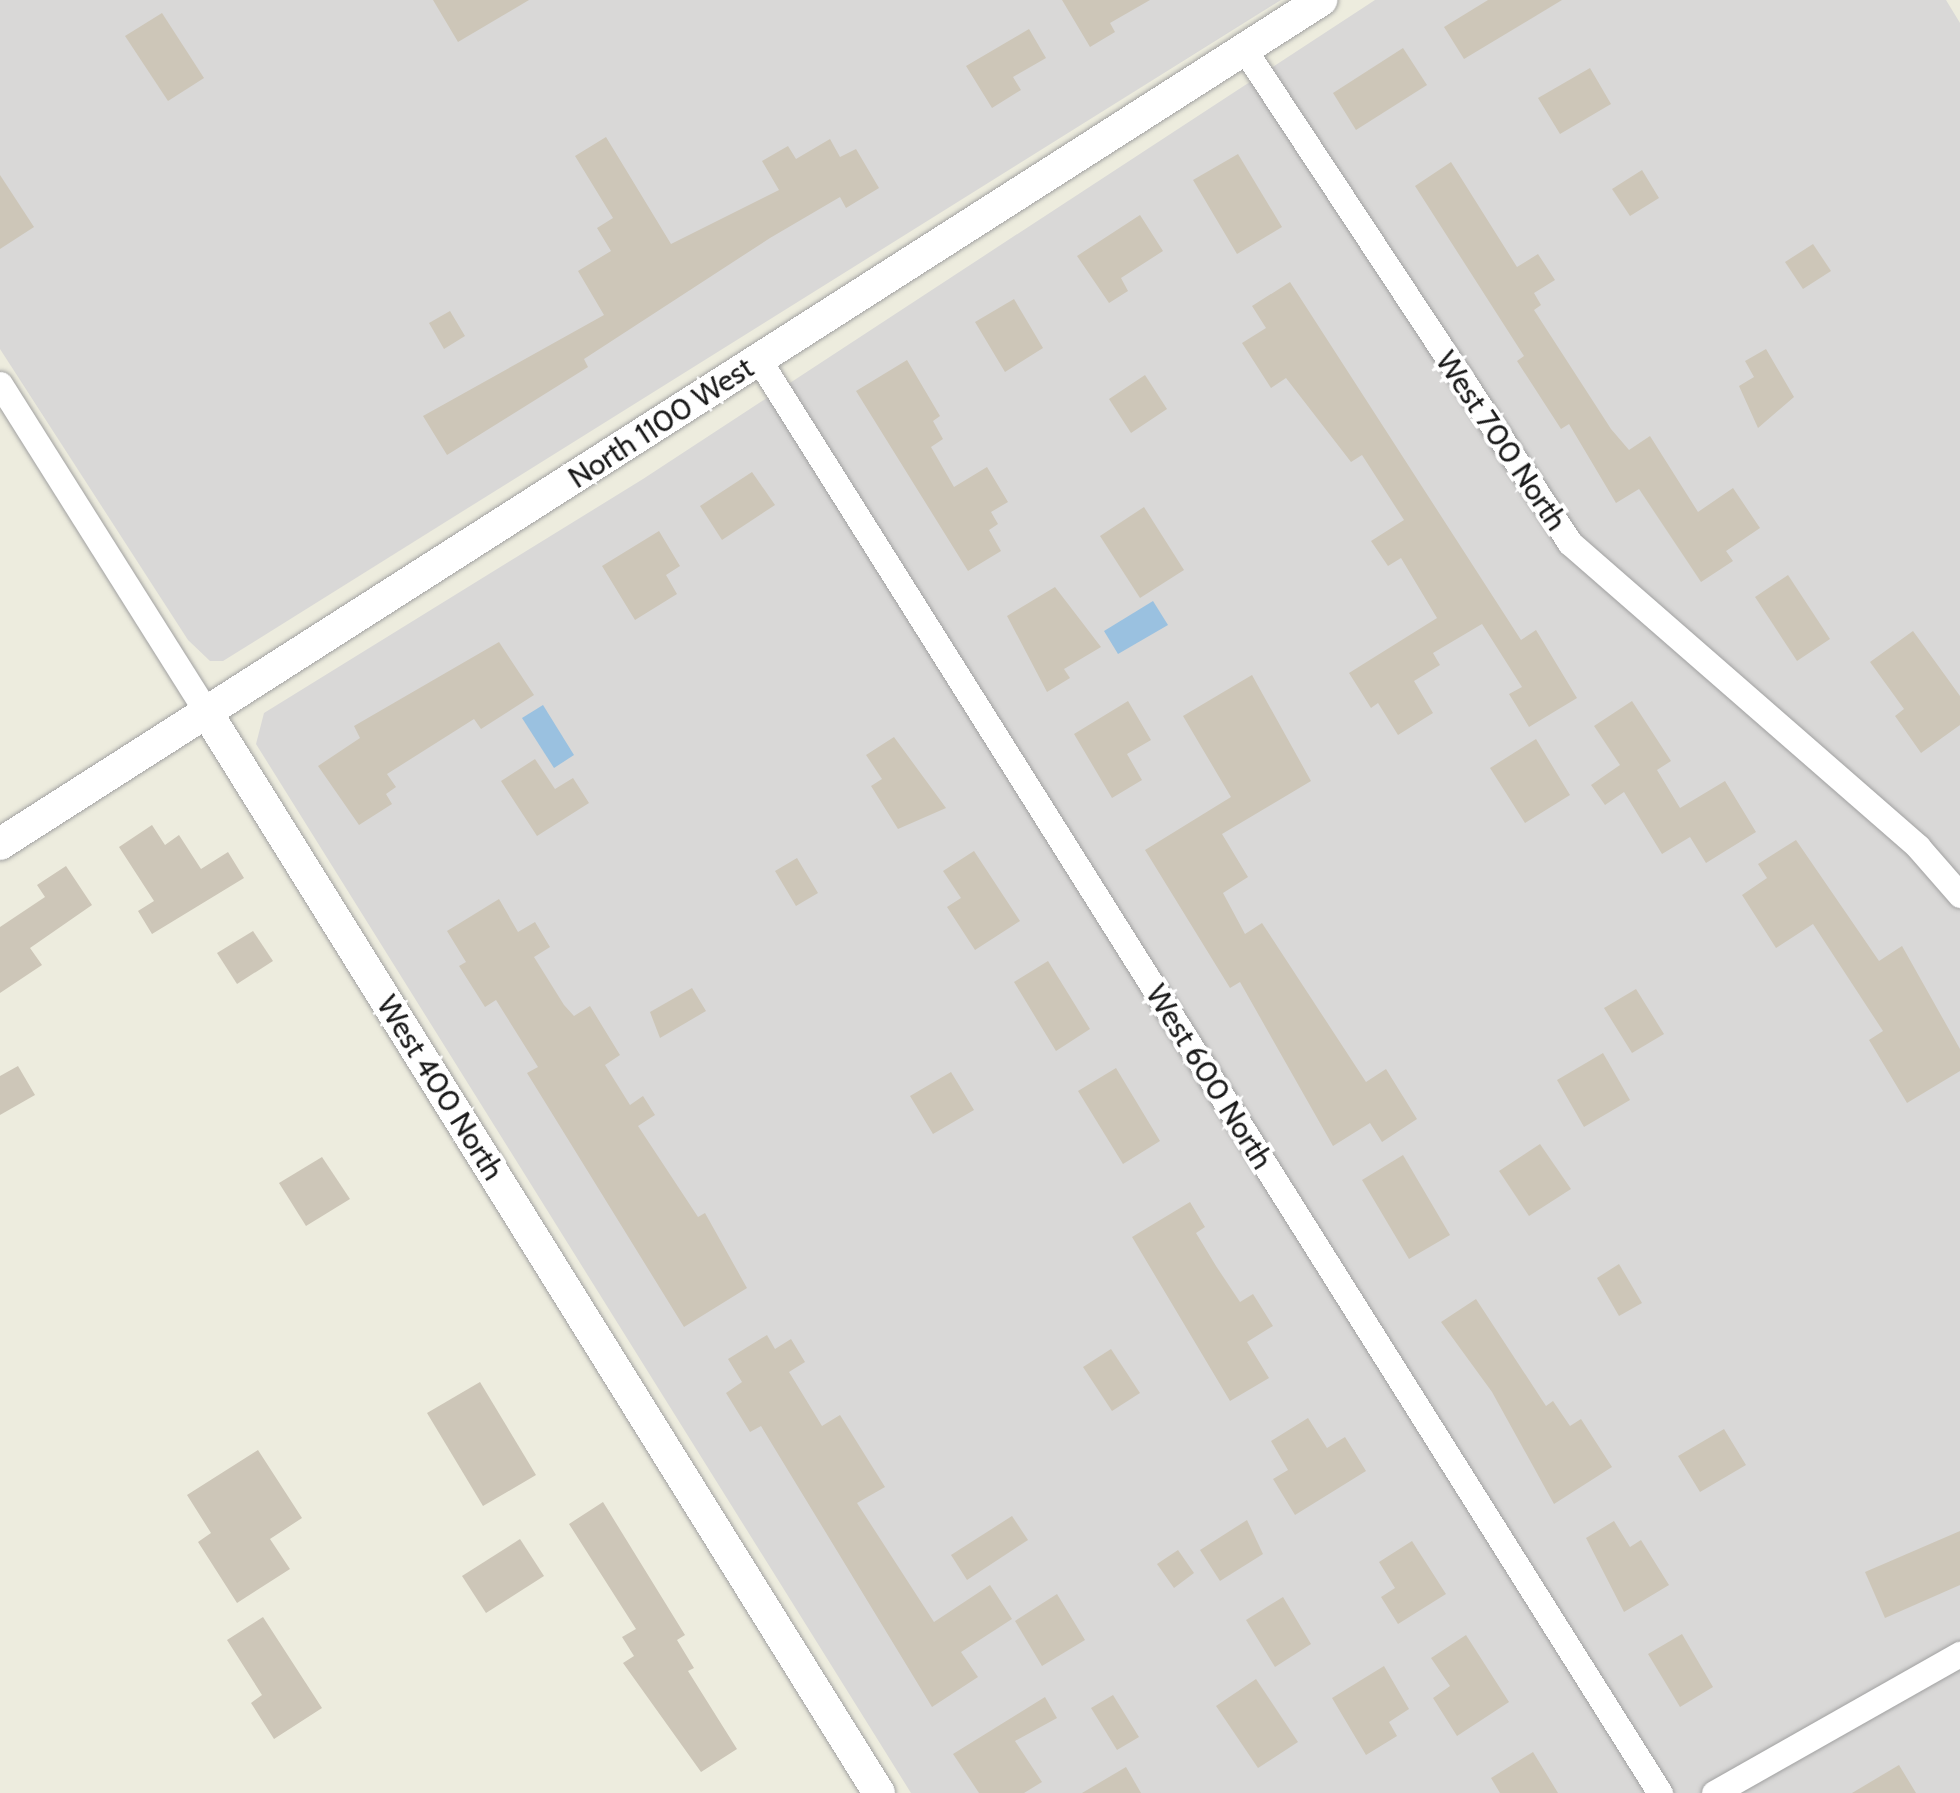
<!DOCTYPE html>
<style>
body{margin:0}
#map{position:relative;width:1960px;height:1793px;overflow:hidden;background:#edecde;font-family:Cabin,sans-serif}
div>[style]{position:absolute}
.residential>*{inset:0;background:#d9d8d7}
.water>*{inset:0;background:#9ac1e0}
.building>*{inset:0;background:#cdc6b8}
.roads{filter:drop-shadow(0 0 2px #a1a1a1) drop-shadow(0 0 2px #a1a1a1)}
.minor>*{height:25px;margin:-12.5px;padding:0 12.5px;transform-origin:12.5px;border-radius:12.5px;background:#fff}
.tertiary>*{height:32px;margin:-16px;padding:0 16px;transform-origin:16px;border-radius:16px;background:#fff}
span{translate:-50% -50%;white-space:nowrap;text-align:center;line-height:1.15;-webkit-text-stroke:8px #fff;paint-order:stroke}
.street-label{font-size:30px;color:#1a1a1a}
</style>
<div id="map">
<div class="residential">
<i style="clip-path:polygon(0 0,1281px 0,223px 661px,210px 661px,188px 640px,0 349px)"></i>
<i style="clip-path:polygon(1375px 0,1946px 0,1960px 23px,1960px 1793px,911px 1793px,256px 744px,264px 713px,643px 479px)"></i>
</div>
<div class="water">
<i style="clip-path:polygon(1153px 601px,1168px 625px,1118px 654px,1104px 631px)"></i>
<i style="clip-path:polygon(543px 705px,574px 755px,554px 768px,522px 718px)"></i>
</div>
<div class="building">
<i style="clip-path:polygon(433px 0,529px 0,458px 42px)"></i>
<i style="clip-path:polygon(1062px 0,1150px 0,1110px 23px,1115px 32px,1090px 47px)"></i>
<i style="clip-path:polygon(1488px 0,1562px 0,1464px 59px,1444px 27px)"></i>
<i style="clip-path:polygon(162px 13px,204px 78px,168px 101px,125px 36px)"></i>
<i style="clip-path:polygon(1029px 29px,1046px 58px,1013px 77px,1021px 90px,992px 108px,966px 66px)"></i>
<i style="clip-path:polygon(1403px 48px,1427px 85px,1356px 130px,1333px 93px)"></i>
<i style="clip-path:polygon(1590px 68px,1611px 104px,1560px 134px,1538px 98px)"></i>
<i style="clip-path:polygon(606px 137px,671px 244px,779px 190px,762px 161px,788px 146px,796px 159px,830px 139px,840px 157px,856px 149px,879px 188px,846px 208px,840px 197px,770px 238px,584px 359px,588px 367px,447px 455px,423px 416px,604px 315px,578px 271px,611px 251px,597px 228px,613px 218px,575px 156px)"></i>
<i style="clip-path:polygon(1238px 154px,1282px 227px,1237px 254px,1193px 180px)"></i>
<i style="clip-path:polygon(1451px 162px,1517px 267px,1538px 254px,1555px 280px,1534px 293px,1541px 305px,1534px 310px,1611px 429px,1629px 450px,1650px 436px,1698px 512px,1733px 488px,1760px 528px,1726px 551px,1733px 561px,1701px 582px,1639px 489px,1616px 503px,1569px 424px,1561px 429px,1517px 361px,1524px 356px,1415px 186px)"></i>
<i style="clip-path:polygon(1642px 170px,1659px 198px,1630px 216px,1612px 189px)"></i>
<i style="clip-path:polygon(0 175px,34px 227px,0 249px)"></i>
<i style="clip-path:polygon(1140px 215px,1163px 251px,1121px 278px,1128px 291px,1109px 303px,1077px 256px)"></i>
<i style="clip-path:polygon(1813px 244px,1831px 271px,1803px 289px,1785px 262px)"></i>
<i style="clip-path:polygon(1290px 282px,1521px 640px,1536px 630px,1577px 698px,1529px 727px,1509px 694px,1522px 687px,1482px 624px,1433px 653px,1440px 665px,1414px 681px,1433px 713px,1398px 735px,1378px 703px,1371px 708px,1349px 673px,1437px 618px,1401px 558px,1388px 566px,1371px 541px,1404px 520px,1362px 455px,1351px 462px,1286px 378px,1271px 388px,1242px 343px,1266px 328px,1252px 306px)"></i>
<i style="clip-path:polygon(1014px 299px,1043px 348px,1005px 372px,975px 322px)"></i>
<i style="clip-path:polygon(450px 311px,465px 336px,444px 349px,429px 323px)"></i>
<i style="clip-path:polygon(1766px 349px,1794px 397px,1758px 428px,1739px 386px,1754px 377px,1745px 361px)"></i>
<i style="clip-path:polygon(907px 360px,940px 416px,933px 421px,943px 439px,931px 447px,954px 487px,987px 467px,1008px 502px,991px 512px,998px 524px,989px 530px,1001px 551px,968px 571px,856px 391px)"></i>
<i style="clip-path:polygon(1145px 375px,1167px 409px,1131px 433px,1109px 399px)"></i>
<i style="clip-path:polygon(752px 472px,775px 505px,722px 540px,700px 506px)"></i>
<i style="clip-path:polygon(1144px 507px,1184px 570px,1140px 598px,1100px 536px)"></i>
<i style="clip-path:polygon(659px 531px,680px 566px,666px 575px,677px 594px,635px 620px,602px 566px)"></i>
<i style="clip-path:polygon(1788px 575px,1830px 639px,1797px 661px,1755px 597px)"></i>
<i style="clip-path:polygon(1055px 587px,1101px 647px,1064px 669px,1070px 678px,1047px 692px,1007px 616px)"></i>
<i style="clip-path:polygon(1913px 631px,1960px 696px,1960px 725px,1921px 753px,1895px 716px,1904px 709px,1870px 662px)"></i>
<i style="clip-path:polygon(499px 642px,534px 695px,481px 729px,474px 719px,387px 774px,396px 787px,386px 794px,392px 804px,359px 825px,318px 766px,360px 738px,354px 726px)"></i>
<i style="clip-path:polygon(1252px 675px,1311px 781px,1222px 834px,1248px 877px,1223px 893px,1245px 934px,1262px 923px,1366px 1082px,1386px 1069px,1417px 1119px,1382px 1142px,1370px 1123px,1333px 1146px,1240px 982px,1230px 988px,1145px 850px,1231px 797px,1183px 716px)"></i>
<i style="clip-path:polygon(1128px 701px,1151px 740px,1127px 754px,1142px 780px,1112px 798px,1074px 734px)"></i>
<i style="clip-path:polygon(1632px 701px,1671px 761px,1657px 770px,1680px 808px,1725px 781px,1756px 832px,1706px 863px,1690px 837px,1662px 854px,1624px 792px,1605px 805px,1591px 785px,1620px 765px,1594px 726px)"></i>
<i style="clip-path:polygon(894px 737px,946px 808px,898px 829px,871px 786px,882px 779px,866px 755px)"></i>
<i style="clip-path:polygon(1536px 739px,1570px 795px,1525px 823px,1490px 768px)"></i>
<i style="clip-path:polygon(535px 759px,555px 789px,573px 778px,589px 803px,537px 836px,501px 781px)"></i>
<i style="clip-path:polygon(152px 825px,165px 845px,179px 835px,201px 869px,228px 852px,244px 878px,152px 934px,138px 911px,154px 901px,119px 847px)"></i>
<i style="clip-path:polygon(1796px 840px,1879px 961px,1902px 946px,1960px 1049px,1960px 1071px,1907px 1103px,1869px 1040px,1883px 1031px,1813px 924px,1776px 948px,1742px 895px,1767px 878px,1758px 864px)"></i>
<i style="clip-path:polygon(974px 851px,1020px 921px,975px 950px,947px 907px,961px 898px,943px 871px)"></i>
<i style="clip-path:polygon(797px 858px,818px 893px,796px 906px,775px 871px)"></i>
<i style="clip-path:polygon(66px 866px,92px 905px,30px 948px,42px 965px,0 993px,0 927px,45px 897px,37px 885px)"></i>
<i style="clip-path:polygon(499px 899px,518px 932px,535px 922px,550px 947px,534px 957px,564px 1005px,574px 1016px,590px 1006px,620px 1055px,605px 1065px,630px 1105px,643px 1096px,655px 1115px,638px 1126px,698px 1217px,705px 1213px,747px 1288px,684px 1327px,527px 1073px,538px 1067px,496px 1000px,485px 1007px,459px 966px,466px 962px,447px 931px)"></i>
<i style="clip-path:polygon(253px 931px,273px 961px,237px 984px,217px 953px)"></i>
<i style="clip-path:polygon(1048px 961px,1090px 1029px,1056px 1051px,1014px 982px)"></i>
<i style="clip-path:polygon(692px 988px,706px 1011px,660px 1038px,650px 1012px)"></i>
<i style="clip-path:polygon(1636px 989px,1664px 1034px,1632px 1053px,1604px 1008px)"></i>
<i style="clip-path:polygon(1603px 1053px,1630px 1100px,1584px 1127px,1557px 1080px)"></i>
<i style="clip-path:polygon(18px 1066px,35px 1095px,0 1115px,0 1076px)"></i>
<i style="clip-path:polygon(1116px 1068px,1160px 1141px,1123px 1164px,1078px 1091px)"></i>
<i style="clip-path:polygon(951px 1072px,974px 1110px,933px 1134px,910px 1096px)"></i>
<i style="clip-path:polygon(1540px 1144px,1571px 1189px,1529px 1216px,1499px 1171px)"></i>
<i style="clip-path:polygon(1403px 1155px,1450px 1235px,1409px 1259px,1362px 1180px)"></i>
<i style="clip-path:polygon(322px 1157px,350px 1199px,306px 1226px,279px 1183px)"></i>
<i style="clip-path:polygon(1190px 1202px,1205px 1227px,1196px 1233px,1216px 1266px,1240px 1302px,1253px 1294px,1273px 1326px,1247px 1342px,1269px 1378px,1230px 1401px,1132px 1237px)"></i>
<i style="clip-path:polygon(1619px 1264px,1642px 1303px,1619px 1316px,1597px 1278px)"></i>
<i style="clip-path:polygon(1476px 1299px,1546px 1406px,1553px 1401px,1570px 1426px,1581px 1419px,1612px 1467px,1554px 1504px,1492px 1392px,1441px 1322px)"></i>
<i style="clip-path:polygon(767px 1335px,775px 1349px,791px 1339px,805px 1362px,789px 1372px,822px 1426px,840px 1415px,885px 1487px,857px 1503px,934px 1622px,990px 1585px,1012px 1619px,961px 1652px,978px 1677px,932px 1707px,761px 1426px,750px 1432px,726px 1393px,742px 1382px,728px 1359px)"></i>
<i style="clip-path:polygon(1111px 1349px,1140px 1393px,1112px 1411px,1083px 1367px)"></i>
<i style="clip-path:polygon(480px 1382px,536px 1475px,483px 1506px,427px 1413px)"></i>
<i style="clip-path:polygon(1308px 1418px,1327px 1448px,1345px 1437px,1366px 1471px,1295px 1515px,1273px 1479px,1288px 1470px,1271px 1441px)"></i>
<i style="clip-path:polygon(1724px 1429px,1746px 1465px,1700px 1492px,1678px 1456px)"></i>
<i style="clip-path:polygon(258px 1450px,302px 1518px,270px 1539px,290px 1569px,237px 1603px,198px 1542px,211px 1533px,187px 1495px)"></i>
<i style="clip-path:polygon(603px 1502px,685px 1635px,677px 1640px,694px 1668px,688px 1671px,737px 1749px,701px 1772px,623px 1663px,634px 1656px,622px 1637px,636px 1629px,569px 1524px)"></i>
<i style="clip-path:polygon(1012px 1516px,1028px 1540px,967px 1580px,951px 1555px)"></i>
<i style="clip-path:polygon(1247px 1520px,1263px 1554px,1220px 1581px,1200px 1550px)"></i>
<i style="clip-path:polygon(1614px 1521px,1630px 1547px,1641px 1540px,1669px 1585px,1624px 1612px,1586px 1538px)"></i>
<i style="clip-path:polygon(1960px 1531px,1960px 1585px,1885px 1618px,1865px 1572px)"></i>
<i style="clip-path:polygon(520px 1539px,544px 1576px,486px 1613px,462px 1576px)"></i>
<i style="clip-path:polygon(1412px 1541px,1446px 1594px,1398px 1624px,1381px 1597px,1395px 1588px,1379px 1562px)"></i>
<i style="clip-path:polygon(1178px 1550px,1194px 1573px,1174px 1588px,1157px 1564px)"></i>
<i style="clip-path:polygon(1057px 1594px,1085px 1640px,1042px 1666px,1015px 1621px)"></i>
<i style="clip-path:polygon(1283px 1597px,1311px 1644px,1275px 1667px,1246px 1620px)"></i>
<i style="clip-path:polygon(263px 1617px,322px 1708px,274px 1739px,251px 1703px,262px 1695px,227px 1640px)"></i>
<i style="clip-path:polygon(1682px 1634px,1713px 1687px,1680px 1707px,1648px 1654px)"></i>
<i style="clip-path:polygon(1466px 1635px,1509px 1702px,1457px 1736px,1433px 1698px,1450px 1686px,1431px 1658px)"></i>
<i style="clip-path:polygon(1384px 1666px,1409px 1709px,1389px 1722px,1397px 1736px,1366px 1755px,1332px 1698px)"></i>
<i style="clip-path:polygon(1256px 1679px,1298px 1742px,1258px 1768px,1216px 1706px)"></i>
<i style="clip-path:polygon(1113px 1695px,1139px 1737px,1117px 1750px,1091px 1708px)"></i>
<i style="clip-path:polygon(1045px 1697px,1057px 1718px,1015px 1741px,1042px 1782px,1024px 1793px,979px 1793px,953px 1754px)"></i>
<i style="clip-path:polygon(1533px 1752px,1558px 1793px,1500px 1793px,1491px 1778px)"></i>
<i style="clip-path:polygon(1899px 1765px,1916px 1793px,1852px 1793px)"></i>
<i style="clip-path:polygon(1126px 1767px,1141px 1793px,1082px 1793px)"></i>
</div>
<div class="roads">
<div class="minor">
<i style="left:1244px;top:49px;width:592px;rotate:56.58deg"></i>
<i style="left:1570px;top:543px;width:462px;rotate:41.1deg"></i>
<i style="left:1918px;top:847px;width:64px;rotate:48.8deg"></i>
<i style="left:759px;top:360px;width:1693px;rotate:57.84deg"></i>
<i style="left:0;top:384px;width:389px;rotate:57.8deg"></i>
<i style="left:1714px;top:1793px;width:283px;rotate:-29.5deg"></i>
</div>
<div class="tertiary">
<i style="left:207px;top:713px;width:1272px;rotate:58.11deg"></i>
<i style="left:0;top:844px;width:1568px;rotate:-32.57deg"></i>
</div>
</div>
<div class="street-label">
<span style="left:661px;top:423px;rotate:-33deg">North 1100 West</span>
<span style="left:1501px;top:441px;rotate:56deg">West 700 North</span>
<span style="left:1209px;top:1077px;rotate:58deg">West 600 North</span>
<span style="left:440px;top:1088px;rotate:58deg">West 400 North</span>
</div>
</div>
